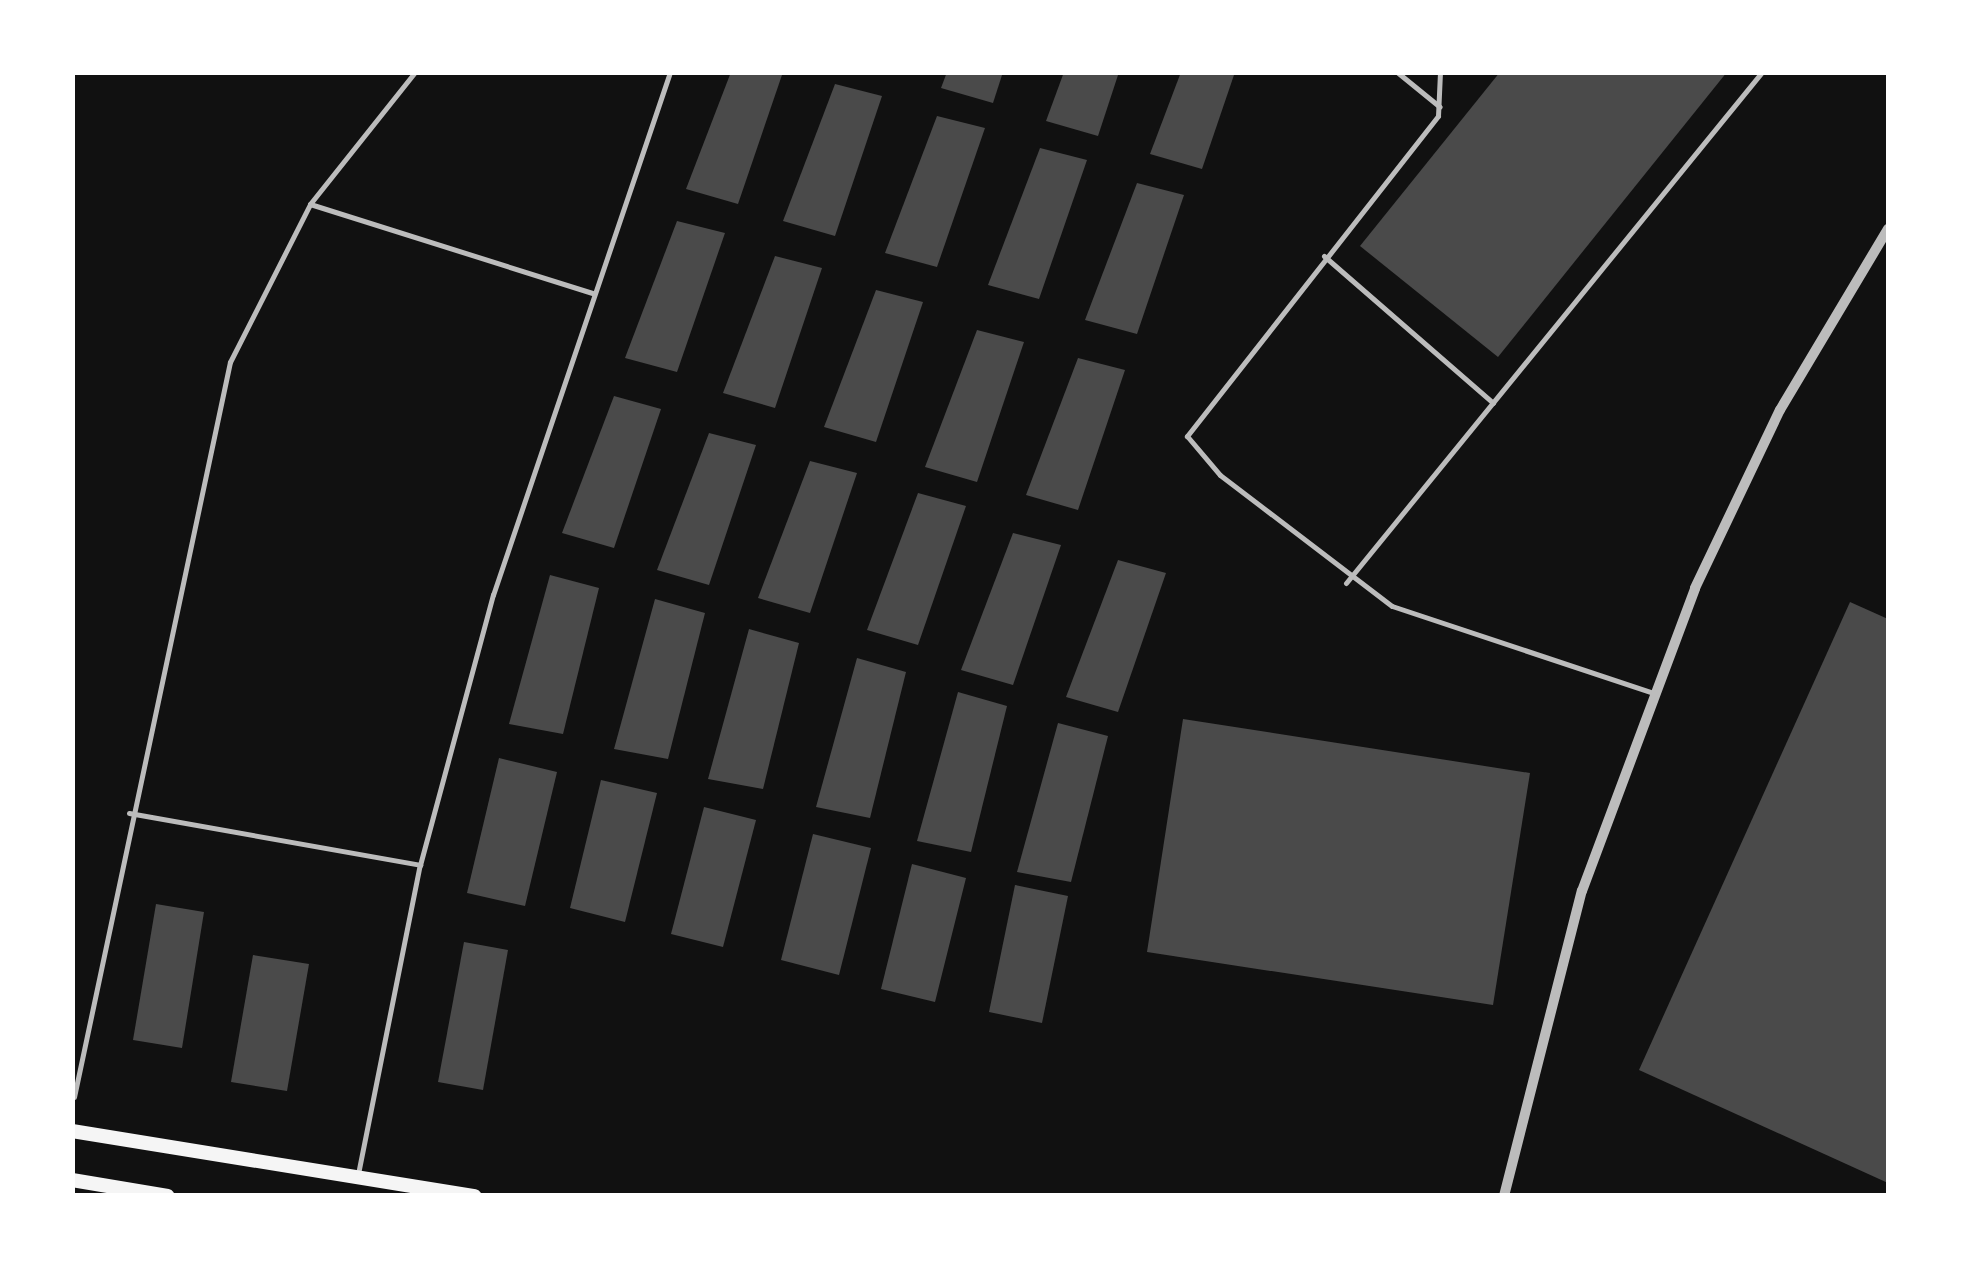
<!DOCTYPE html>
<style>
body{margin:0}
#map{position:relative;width:1961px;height:1268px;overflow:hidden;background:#111;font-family:Ubuntu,sans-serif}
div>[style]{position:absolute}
.building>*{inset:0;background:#4a4a4a}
.service>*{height:5px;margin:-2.5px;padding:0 2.5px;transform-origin:2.5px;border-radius:2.5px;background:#bcbcbc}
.minor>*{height:10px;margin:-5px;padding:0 5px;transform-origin:5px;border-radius:5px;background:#bcbcbc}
.secondary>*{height:14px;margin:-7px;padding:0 7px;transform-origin:7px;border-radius:7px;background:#f5f5f5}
span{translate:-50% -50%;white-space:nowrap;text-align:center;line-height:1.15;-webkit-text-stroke:8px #fff;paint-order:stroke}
.frame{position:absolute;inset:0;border:75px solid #fff;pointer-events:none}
</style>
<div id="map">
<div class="building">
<i style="clip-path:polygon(731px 72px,783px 72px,738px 204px,686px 189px)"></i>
<i style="clip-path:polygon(947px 72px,1003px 72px,993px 103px,941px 88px)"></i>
<i style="clip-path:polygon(1064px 72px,1119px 72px,1098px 136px,1046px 121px)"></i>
<i style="clip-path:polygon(1181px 72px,1235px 72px,1202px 169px,1150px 154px)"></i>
<i style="clip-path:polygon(1500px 72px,1727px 72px,1498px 357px,1360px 246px)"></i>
<i style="clip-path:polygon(835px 84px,882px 96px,835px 236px,783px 221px)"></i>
<i style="clip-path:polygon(937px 116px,985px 128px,937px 267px,885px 253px)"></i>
<i style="clip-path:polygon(1040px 148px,1087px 160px,1039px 299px,988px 285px)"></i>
<i style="clip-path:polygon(1137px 183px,1184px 195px,1137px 334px,1085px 320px)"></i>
<i style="clip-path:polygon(677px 221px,725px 233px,677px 372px,625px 358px)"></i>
<i style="clip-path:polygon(775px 256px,822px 268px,775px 408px,723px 393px)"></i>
<i style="clip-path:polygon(876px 290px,923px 302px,876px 442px,824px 427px)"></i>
<i style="clip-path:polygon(977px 330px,1024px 342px,977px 482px,925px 467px)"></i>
<i style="clip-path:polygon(1078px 358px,1125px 370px,1078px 510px,1026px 495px)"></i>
<i style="clip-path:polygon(614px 396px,661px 409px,614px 548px,562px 533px)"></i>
<i style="clip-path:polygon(709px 433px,756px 445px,709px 585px,657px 570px)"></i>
<i style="clip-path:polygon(810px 461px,857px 473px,810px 613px,758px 598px)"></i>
<i style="clip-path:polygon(918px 493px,966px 506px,918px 645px,867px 630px)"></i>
<i style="clip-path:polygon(1013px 533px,1061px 545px,1013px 685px,961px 670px)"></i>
<i style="clip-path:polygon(1118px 560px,1166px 573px,1118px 712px,1066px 697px)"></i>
<i style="clip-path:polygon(550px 575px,599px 588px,563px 734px,509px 724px)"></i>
<i style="clip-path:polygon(655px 599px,705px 613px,668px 759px,614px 749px)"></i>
<i style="clip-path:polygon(1850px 602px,1888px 619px,1888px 1183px,1639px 1070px)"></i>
<i style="clip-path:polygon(749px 629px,799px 643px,763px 789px,708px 779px)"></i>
<i style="clip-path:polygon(857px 658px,906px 672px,870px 818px,816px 807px)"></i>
<i style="clip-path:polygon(958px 692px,1007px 706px,971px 852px,917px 841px)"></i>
<i style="clip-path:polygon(1183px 719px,1530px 773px,1493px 1005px,1147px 952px)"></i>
<i style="clip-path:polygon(1058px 723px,1108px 736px,1071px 882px,1017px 872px)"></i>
<i style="clip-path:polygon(499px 758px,557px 772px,525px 906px,467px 893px)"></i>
<i style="clip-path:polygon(601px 780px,657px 793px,625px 922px,570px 908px)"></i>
<i style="clip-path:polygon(704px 807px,756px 820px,723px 947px,671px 934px)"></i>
<i style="clip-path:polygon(813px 834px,871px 848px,839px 975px,781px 960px)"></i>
<i style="clip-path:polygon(912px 864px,966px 878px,935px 1002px,881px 989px)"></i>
<i style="clip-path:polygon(1015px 885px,1068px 896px,1042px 1023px,989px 1012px)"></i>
<i style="clip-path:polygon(156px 904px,204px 912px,182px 1048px,133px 1040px)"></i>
<i style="clip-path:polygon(464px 942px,508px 950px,483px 1090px,438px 1082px)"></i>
<i style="clip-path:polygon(253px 955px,309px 964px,287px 1091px,231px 1082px)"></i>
</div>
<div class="service">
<i style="left:1397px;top:72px;width:55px;rotate:39.1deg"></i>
<i style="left:1440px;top:72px;width:44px;rotate:92.6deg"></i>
<i style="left:1438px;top:116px;width:407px;rotate:128.1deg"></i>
<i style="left:1187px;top:436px;width:51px;rotate:49.8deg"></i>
<i style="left:1220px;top:475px;width:216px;rotate:37.3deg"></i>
<i style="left:1392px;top:606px;width:276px;rotate:18.4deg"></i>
<i style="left:310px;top:204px;width:296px;rotate:17.5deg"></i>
<i style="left:1324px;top:256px;width:224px;rotate:41deg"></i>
<i style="left:1346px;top:583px;width:659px;rotate:-50.85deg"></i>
<i style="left:129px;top:813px;width:296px;rotate:10.1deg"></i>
<i style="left:74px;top:1097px;width:751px;rotate:-78.02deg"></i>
<i style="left:230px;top:362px;width:177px;rotate:-63.1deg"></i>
<i style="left:310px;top:204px;width:169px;rotate:-51.5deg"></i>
<i style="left:358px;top:1174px;width:315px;rotate:-78.7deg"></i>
<i style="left:420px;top:865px;width:280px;rotate:-74.9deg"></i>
<i style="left:493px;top:595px;width:552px;rotate:-71.3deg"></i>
</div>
<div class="minor">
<i style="left:1504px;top:1196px;width:315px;rotate:-75.7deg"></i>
<i style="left:1582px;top:891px;width:323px;rotate:-69.5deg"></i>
<i style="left:1695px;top:588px;width:197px;rotate:-64.5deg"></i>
<i style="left:1780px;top:410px;width:211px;rotate:-59.2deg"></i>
</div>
<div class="secondary">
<i style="left:72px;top:1131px;width:408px;rotate:9.2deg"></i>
<i style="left:72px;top:1180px;width:97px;rotate:9.5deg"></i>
</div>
<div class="frame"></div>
</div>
